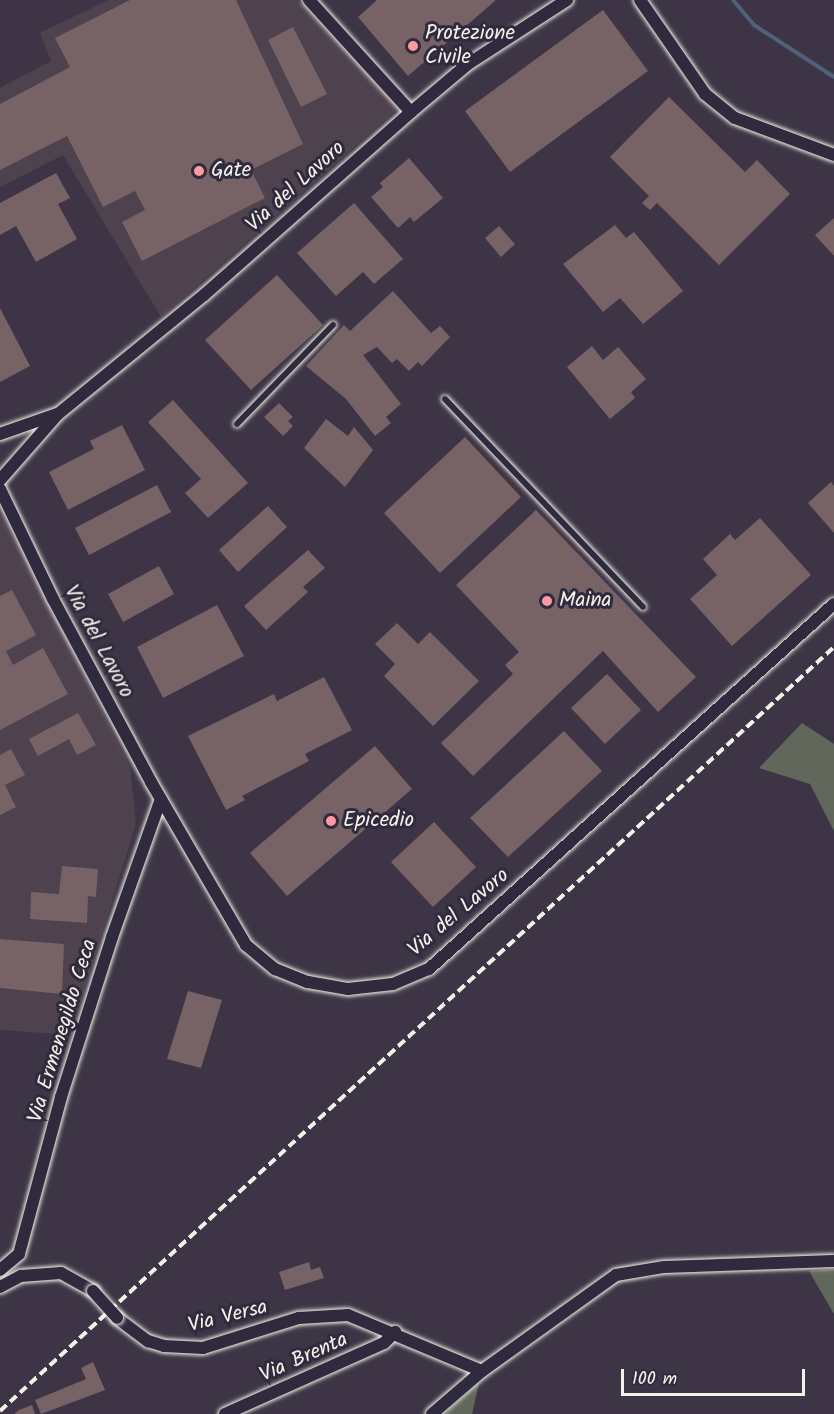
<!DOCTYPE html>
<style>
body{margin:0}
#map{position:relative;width:834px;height:1414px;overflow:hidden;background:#3d3545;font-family:Kalam,sans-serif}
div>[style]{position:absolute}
.built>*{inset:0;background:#4e424f}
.green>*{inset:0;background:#61685b}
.stream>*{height:4px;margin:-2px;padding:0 2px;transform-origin:2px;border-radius:2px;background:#50617a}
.building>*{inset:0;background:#776265}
.roads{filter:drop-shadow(0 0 2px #f4f1e8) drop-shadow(0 0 2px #f4f1e8)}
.service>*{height:6px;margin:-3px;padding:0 3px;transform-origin:3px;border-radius:3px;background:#2f2a3d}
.minor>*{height:12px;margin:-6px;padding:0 6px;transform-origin:6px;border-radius:6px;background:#2f2a3d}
.rail>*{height:4px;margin-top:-2px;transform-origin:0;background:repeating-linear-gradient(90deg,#f4f1e8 0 9px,transparent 0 13.5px)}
.bridges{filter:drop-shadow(0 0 2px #f4f1e8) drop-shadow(0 0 2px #f4f1e8)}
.minor-bridge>*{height:12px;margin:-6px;padding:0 6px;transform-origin:6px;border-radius:6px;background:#2f2a3d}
.dots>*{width:16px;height:16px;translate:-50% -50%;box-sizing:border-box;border:3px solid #2f2a3d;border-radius:50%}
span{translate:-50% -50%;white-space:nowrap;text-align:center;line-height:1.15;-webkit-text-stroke:6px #2f2a3d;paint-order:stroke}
.poi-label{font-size:21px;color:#f4f1e8}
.left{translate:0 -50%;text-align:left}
.street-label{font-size:21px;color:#f4f1e8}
.scale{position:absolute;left:621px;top:1369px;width:184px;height:27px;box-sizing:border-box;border:3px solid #f4f1e8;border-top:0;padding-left:8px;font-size:18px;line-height:21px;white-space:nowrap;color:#f4f1e8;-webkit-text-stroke:4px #2f2a3d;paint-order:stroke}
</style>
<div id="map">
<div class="built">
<i style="clip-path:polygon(108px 0,297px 0,398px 108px,161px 317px,63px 155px,0 187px,0 88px,51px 61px,40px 33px)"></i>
<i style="clip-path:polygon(0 509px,130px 767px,136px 824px,70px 1035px,0 1030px)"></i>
</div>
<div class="green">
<i style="clip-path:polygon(802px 723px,834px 744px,834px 831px,810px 784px,759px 768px)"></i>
<i style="clip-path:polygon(834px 1269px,834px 1314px,809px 1271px)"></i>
<i style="clip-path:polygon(479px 1383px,472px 1414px,444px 1414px)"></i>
</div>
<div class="stream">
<i style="left:733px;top:0;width:33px;rotate:50deg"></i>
<i style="left:754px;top:25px;width:95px;rotate:33deg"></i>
</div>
<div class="building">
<i style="clip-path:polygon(130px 0,236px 0,303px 144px,251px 170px,265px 198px,142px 261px,122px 222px,145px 210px,135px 191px,103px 207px,67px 136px,0 170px,0 104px,70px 67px,55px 38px)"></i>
<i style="clip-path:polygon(377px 0,496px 0,408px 76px,358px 17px)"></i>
<i style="clip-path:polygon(603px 10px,648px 71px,510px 172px,465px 111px)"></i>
<i style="clip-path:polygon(293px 27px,327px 94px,301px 107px,268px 40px)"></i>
<i style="clip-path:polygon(669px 97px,745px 172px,757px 160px,790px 194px,719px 265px,657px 203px,650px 210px,642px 203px,649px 196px,610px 157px)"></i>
<i style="clip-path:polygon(409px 158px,443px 198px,414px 222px,410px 217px,398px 228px,371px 197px,383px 187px,380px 183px)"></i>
<i style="clip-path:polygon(56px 173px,70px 198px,58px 204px,77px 239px,36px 262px,16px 226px,0 235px,0 203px)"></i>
<i style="clip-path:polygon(354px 203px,403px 259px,374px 284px,363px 272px,336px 296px,297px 253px)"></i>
<i style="clip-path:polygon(834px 218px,834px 256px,815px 235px)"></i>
<i style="clip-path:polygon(615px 225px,626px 238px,634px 232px,683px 291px,643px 324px,620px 298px,603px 312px,563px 264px)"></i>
<i style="clip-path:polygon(499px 226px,515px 244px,501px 257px,485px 238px)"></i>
<i style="clip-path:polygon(277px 275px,323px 325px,251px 390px,205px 340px)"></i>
<i style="clip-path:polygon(393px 291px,431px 333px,440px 326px,450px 337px,422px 366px,418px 362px,409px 371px,397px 359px,392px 363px,377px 347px,363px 355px,401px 404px,386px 417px,391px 423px,375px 436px,346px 399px,306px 366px,344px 325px,350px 331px)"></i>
<i style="clip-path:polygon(0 308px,30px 366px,0 382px)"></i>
<i style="clip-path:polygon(592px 346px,603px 360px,618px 347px,646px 379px,631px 392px,635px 398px,610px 419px,567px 367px)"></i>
<i style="clip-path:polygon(173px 400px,248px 483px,208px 518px,185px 493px,201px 479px,148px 422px)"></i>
<i style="clip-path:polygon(279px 403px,293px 417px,288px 421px,293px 426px,283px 436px,264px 417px)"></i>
<i style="clip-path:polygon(326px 419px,348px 436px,354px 427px,373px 450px,345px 487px,304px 448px)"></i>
<i style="clip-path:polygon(122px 425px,145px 470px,68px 510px,49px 472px,94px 449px,90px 441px)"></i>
<i style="clip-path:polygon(465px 437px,521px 497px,440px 573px,384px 513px)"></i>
<i style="clip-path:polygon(831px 482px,834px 486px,834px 533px,808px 503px)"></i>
<i style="clip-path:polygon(157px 485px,171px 512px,89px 555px,75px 528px)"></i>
<i style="clip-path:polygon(268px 506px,287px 527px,238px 572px,219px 550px)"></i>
<i style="clip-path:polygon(536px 510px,696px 677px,658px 712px,603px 651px,473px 776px,441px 743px,513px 674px,505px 665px,519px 652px,456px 585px)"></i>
<i style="clip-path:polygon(760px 518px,811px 575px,732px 646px,690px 599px,717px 575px,703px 559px,730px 534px,735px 540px)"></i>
<i style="clip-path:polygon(308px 550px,325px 568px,303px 587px,308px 592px,266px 630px,244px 606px)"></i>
<i style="clip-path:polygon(159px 566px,174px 594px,123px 622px,108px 594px)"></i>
<i style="clip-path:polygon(12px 590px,36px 635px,6px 651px,13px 665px,43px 648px,68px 694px,0 730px,0 596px)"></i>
<i style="clip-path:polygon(217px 605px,244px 656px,163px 698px,137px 647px)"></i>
<i style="clip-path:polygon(397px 623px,418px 644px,430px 632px,479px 681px,433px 726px,384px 676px,395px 664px,375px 644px)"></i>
<i style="clip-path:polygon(607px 674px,641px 710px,605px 744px,571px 708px)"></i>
<i style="clip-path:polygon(324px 677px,352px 730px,305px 754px,309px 761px,242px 796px,245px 800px,226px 810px,188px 736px,274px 694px,277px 701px)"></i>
<i style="clip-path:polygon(78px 713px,96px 745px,77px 755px,69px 739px,38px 756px,29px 739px)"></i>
<i style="clip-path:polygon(564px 731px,602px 771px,508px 857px,470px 818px)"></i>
<i style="clip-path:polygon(375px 746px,412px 789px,287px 896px,250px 853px)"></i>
<i style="clip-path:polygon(11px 749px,25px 775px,5px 785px,16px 807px,0 815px,0 755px)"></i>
<i style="clip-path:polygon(434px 822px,476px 867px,433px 907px,391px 862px)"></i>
<i style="clip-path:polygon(62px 866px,98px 869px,96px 897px,88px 896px,87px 923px,30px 919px,31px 892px,59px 894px)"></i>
<i style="clip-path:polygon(0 939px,64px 944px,62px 994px,0 988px)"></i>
<i style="clip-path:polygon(188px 991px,222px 1000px,201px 1068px,167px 1059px)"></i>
<i style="clip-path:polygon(309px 1262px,311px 1270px,320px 1267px,324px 1278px,285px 1290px,279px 1272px)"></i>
<i style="clip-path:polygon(93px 1362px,105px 1390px,41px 1414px,35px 1400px,86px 1379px,81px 1368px)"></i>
<i style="clip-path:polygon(32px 1405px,35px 1414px,14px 1414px,19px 1410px)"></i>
</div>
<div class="roads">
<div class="service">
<i style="left:445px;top:399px;width:287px;rotate:46.4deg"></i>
<i style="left:237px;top:424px;width:138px;rotate:-45.9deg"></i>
</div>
<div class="minor">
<i style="left:309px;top:0;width:151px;rotate:47.7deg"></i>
<i style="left:640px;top:0;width:114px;rotate:55.3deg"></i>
<i style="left:705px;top:94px;width:38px;rotate:39deg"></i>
<i style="left:735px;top:118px;width:106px;rotate:20.5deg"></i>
<i style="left:0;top:434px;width:60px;rotate:-19.3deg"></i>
<i style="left:0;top:480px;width:88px;rotate:-48.7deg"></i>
<i style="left:58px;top:414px;width:188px;rotate:-39.2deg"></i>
<i style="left:204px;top:295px;width:276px;rotate:-41.5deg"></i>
<i style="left:411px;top:112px;width:75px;rotate:-40.1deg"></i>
<i style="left:468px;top:64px;width:118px;rotate:-32.9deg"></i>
<i style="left:0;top:489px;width:122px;rotate:64.3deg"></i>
<i style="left:53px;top:599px;width:208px;rotate:61.8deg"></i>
<i style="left:151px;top:782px;width:189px;rotate:59.8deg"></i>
<i style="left:246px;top:945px;width:38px;rotate:40deg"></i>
<i style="left:275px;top:969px;width:35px;rotate:22deg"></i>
<i style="left:308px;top:982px;width:41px;rotate:9.9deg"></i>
<i style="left:348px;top:989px;width:45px;rotate:-6.3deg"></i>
<i style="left:393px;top:984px;width:39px;rotate:-23deg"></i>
<i style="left:429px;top:969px;width:545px;rotate:-42.03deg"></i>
<i style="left:0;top:1270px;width:25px;rotate:-40deg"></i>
<i style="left:19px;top:1254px;width:163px;rotate:-75deg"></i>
<i style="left:61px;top:1097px;width:168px;rotate:-72.3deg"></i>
<i style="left:112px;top:937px;width:146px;rotate:-70.5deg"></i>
<i style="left:0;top:1287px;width:24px;rotate:-28deg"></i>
<i style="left:21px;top:1276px;width:40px;rotate:-4.3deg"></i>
<i style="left:61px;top:1273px;width:37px;rotate:29deg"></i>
<i style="left:117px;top:1318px;width:39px;rotate:37deg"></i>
<i style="left:148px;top:1341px;width:17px;rotate:17deg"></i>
<i style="left:164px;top:1346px;width:39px;rotate:3deg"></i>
<i style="left:203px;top:1348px;width:101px;rotate:-17.4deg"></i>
<i style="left:299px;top:1318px;width:49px;rotate:-3.5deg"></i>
<i style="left:348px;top:1315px;width:145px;rotate:22.7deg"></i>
<i style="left:225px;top:1414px;width:174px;rotate:-24.1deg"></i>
<i style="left:384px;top:1343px;width:16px;rotate:-45deg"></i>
<i style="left:432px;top:1414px;width:66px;rotate:-40.7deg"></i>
<i style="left:482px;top:1371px;width:165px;rotate:-35.6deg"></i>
<i style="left:616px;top:1275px;width:49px;rotate:-9.5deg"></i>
<i style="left:664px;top:1267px;width:170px;rotate:-2deg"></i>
</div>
</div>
<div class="rail">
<i style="left:0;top:1411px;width:1131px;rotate:-42.49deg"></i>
</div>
<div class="bridges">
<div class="minor-bridge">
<i style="left:93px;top:1291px;width:36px;rotate:48deg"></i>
</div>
</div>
<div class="dots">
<i style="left:413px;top:46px;background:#ff9aa2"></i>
<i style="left:199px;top:171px;background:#ff9aa2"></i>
<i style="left:547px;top:601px;background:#ff9aa2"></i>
<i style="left:331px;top:821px;background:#ff9aa2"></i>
</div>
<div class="poi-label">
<span class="left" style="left:425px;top:46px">Protezione<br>Civile</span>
<span class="left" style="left:211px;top:171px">Gate</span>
<span class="left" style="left:559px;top:601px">Maina</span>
<span class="left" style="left:343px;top:821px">Epicedio</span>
</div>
<div class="street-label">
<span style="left:296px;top:187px;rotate:-42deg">Via del Lavoro</span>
<span style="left:98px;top:642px;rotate:62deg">Via del Lavoro</span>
<span style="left:459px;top:913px;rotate:-40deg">Via del Lavoro</span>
<span style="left:63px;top:1031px;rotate:-73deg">Via Ermenegildo Ceca</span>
<span style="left:228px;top:1317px;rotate:-14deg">Via Versa</span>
<span style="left:304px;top:1358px;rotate:-24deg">Via Brenta</span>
</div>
<div class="scale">100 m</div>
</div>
